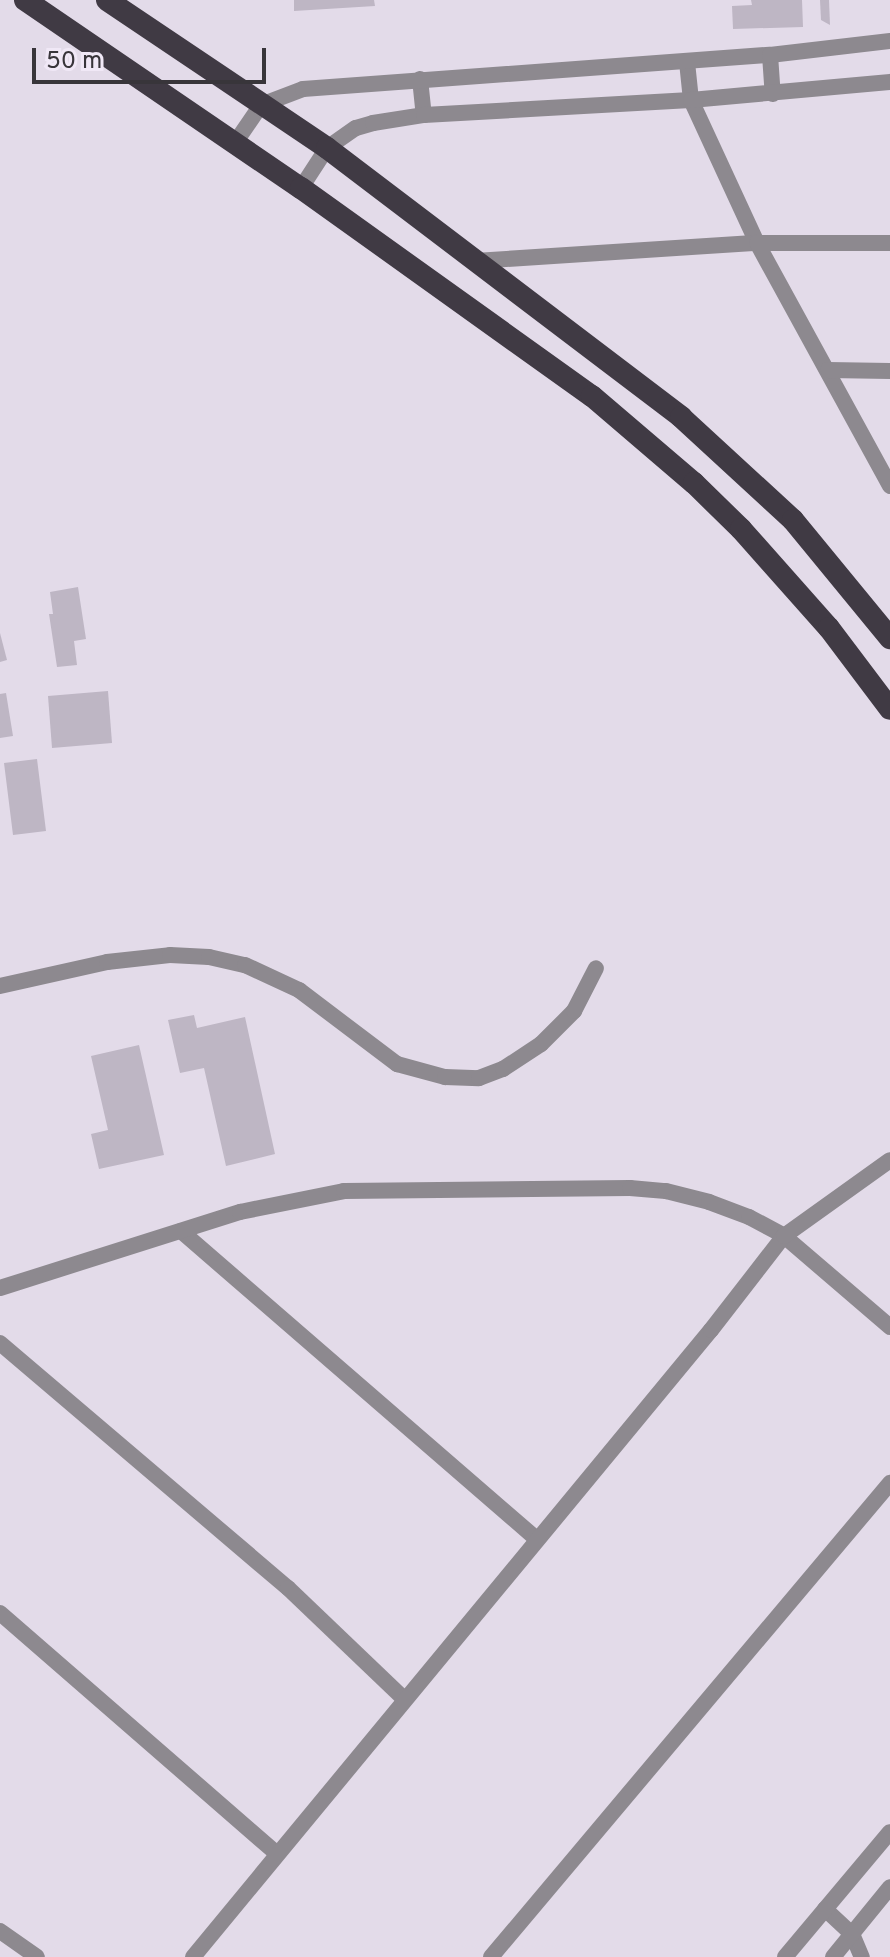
<!DOCTYPE html>
<style>
body{margin:0}
#map{position:relative;width:890px;height:1957px;overflow:hidden;background:#e3dbe9;font-family:Overpass,sans-serif}
div>[style]{position:absolute}
.building>*{inset:0;background:#beb6c4}
.service>*{height:16px;margin:-8px;padding:0 8px;transform-origin:8px;border-radius:8px;background:#8d898f}
.minor>*{height:16px;margin:-8px;padding:0 8px;transform-origin:8px;border-radius:8px;background:#8d898f}
.tertiary>*{height:16px;margin:-8px;padding:0 8px;transform-origin:8px;border-radius:8px;background:#8d898f}
.trunk>*{height:22px;margin:-11px;padding:0 11px;transform-origin:11px;border-radius:11px;background:#403a44}
span{translate:-50% -50%;white-space:nowrap;text-align:center;line-height:1.15;-webkit-text-stroke:6px #f0e8f6;paint-order:stroke}
.scale{position:absolute;left:32px;top:48px;width:234px;height:36px;box-sizing:border-box;border:4px solid #38353a;border-top:0;padding-left:10px;font-size:24px;line-height:28px;white-space:nowrap;color:#38353a;-webkit-text-stroke:6px #f0e8f6;paint-order:stroke}
</style>
<div id="map">
<div class="building">
<i style="clip-path:polygon(294px 0,374px 0,375px 6px,294px 11px)"></i>
<i style="clip-path:polygon(751px 0,802px 0,803px 27px,733px 29px,732px 6px,752px 5px)"></i>
<i style="clip-path:polygon(820px 0,829px 0,830px 25px,821px 20px)"></i>
<i style="clip-path:polygon(78px 587px,86px 639px,74px 641px,77px 665px,57px 667px,49px 614px,53px 614px,50px 592px)"></i>
<i style="clip-path:polygon(0 633px,7px 660px,0 662px)"></i>
<i style="clip-path:polygon(108px 691px,112px 743px,52px 748px,48px 696px)"></i>
<i style="clip-path:polygon(6px 693px,13px 736px,0 738px,0 694px)"></i>
<i style="clip-path:polygon(37px 759px,46px 831px,13px 835px,4px 763px)"></i>
<i style="clip-path:polygon(194px 1015px,197px 1028px,245px 1017px,275px 1154px,226px 1166px,204px 1068px,180px 1073px,168px 1020px)"></i>
<i style="clip-path:polygon(139px 1045px,164px 1155px,99px 1169px,91px 1134px,108px 1130px,91px 1056px)"></i>
</div>
<div class="service">
<i style="left:0;top:986px;width:110px;rotate:-12.6deg"></i>
<i style="left:107px;top:962px;width:63px;rotate:-6.3deg"></i>
<i style="left:170px;top:955px;width:39px;rotate:3deg"></i>
<i style="left:209px;top:957px;width:37px;rotate:13deg"></i>
<i style="left:245px;top:965px;width:60px;rotate:24.8deg"></i>
<i style="left:299px;top:990px;width:123px;rotate:37.1deg"></i>
<i style="left:397px;top:1064px;width:50px;rotate:15.2deg"></i>
<i style="left:445px;top:1077px;width:34px;rotate:2deg"></i>
<i style="left:479px;top:1078px;width:26px;rotate:-21deg"></i>
<i style="left:503px;top:1069px;width:45px;rotate:-33.3deg"></i>
<i style="left:541px;top:1044px;width:47px;rotate:-45deg"></i>
<i style="left:574px;top:1011px;width:48px;rotate:-62.9deg"></i>
<i style="left:852px;top:1934px;width:25px;rotate:67deg"></i>
<i style="left:491px;top:1957px;width:620px;rotate:-49.91deg"></i>
</div>
<div class="minor">
<i style="left:770px;top:55px;width:39px;rotate:86deg"></i>
<i style="left:687px;top:62px;width:38px;rotate:84deg"></i>
<i style="left:691px;top:100px;width:157px;rotate:65.2deg"></i>
<i style="left:757px;top:243px;width:277px;rotate:61.3deg"></i>
<i style="left:420px;top:79px;width:36px;rotate:84deg"></i>
<i style="left:235px;top:143px;width:46px;rotate:-55.6deg"></i>
<i style="left:261px;top:105px;width:45px;rotate:-20.9deg"></i>
<i style="left:303px;top:89px;width:468px;rotate:-4.2deg"></i>
<i style="left:770px;top:55px;width:121px;rotate:-6.7deg"></i>
<i style="left:301px;top:188px;width:48px;rotate:-57deg"></i>
<i style="left:327px;top:148px;width:35px;rotate:-35deg"></i>
<i style="left:356px;top:128px;width:18px;rotate:-16deg"></i>
<i style="left:373px;top:123px;width:52px;rotate:-8.9deg"></i>
<i style="left:424px;top:115px;width:267px;rotate:-3.2deg"></i>
<i style="left:691px;top:100px;width:200px;rotate:-5.2deg"></i>
<i style="left:475px;top:261px;width:283px;rotate:-3.7deg"></i>
<i style="left:757px;top:243px;width:133px"></i>
<i style="left:828px;top:370px;width:62px;rotate:0.9deg"></i>
<i style="left:181px;top:1231px;width:471px;rotate:40.9deg"></i>
<i style="left:0;top:1288px;width:252px;rotate:-17.6deg"></i>
<i style="left:240px;top:1212px;width:106px;rotate:-11.4deg"></i>
<i style="left:344px;top:1191px;width:286px;rotate:-0.6deg"></i>
<i style="left:630px;top:1188px;width:36px;rotate:5deg"></i>
<i style="left:666px;top:1191px;width:44px;rotate:14.3deg"></i>
<i style="left:709px;top:1202px;width:43px;rotate:20.6deg"></i>
<i style="left:749px;top:1217px;width:40px;rotate:28deg"></i>
<i style="left:784px;top:1236px;width:140px;rotate:40.6deg"></i>
<i style="left:0;top:1343px;width:378px;rotate:40.4deg"></i>
<i style="left:288px;top:1588px;width:161px;rotate:43.7deg"></i>
<i style="left:0;top:1613px;width:367px;rotate:41deg"></i>
<i style="left:0;top:1931px;width:45px;rotate:35.1deg"></i>
<i style="left:193px;top:1957px;width:813px;rotate:-50.44deg"></i>
<i style="left:711px;top:1330px;width:119px;rotate:-52.2deg"></i>
<i style="left:784px;top:1236px;width:130px;rotate:-35.6deg"></i>
</div>
<div class="tertiary">
<i style="left:825px;top:1909px;width:37px;rotate:43deg"></i>
<i style="left:785px;top:1957px;width:163px;rotate:-50deg"></i>
<i style="left:833px;top:1957px;width:90px;rotate:-50.8deg"></i>
</div>
<div class="trunk">
<i style="left:25px;top:0;width:334px;rotate:34.3deg"></i>
<i style="left:301px;top:188px;width:358px;rotate:35.6deg"></i>
<i style="left:592px;top:396px;width:134px;rotate:40.5deg"></i>
<i style="left:694px;top:483px;width:66px;rotate:44.4deg"></i>
<i style="left:741px;top:529px;width:132px;rotate:48.4deg"></i>
<i style="left:829px;top:628px;width:101px;rotate:53deg"></i>
<i style="left:107px;top:0;width:265px;rotate:33.9deg"></i>
<i style="left:327px;top:148px;width:445px;rotate:37.2deg"></i>
<i style="left:681px;top:417px;width:152px;rotate:42.6deg"></i>
<i style="left:793px;top:520px;width:153px;rotate:50.6deg"></i>
</div>
<div class="scale">50 m</div>
</div>
